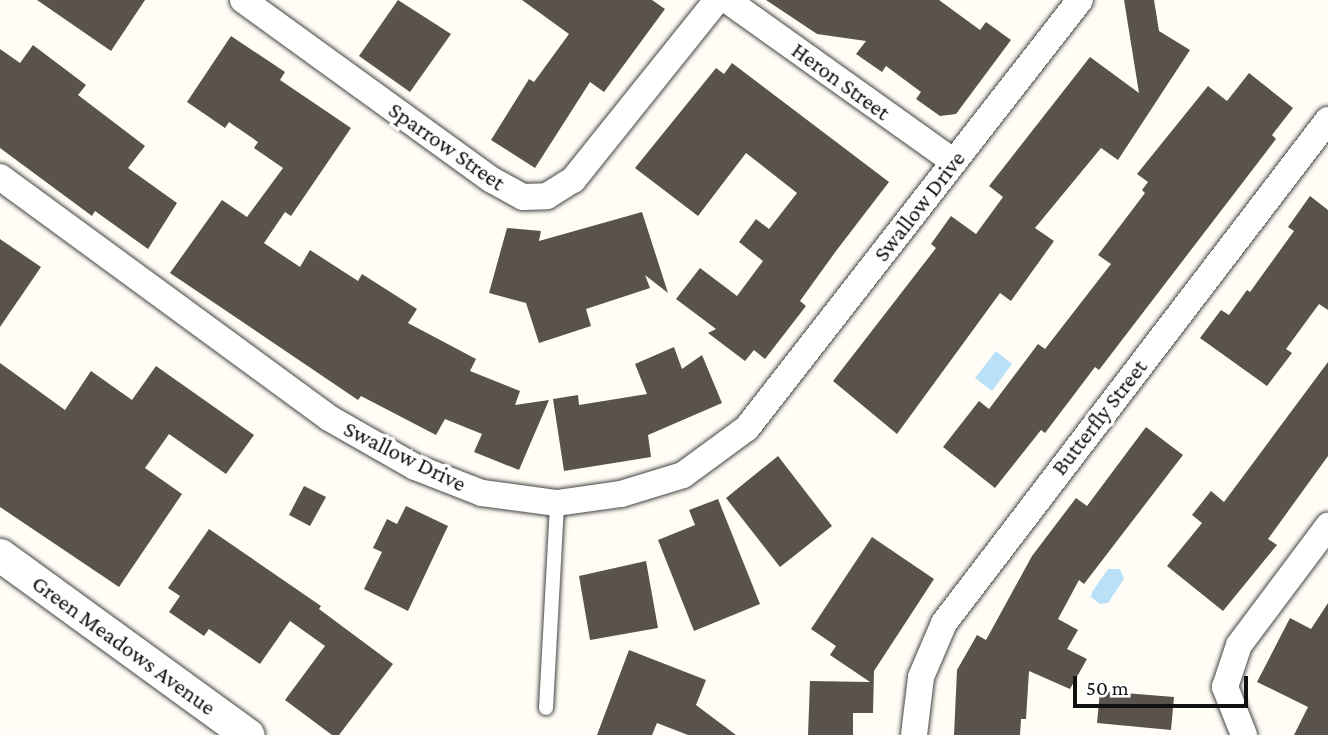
<!DOCTYPE html>
<style>
body{margin:0}
#map{position:relative;width:1328px;height:735px;overflow:hidden;background:#fffdf5;font-family:"Crimson Pro",serif}
div>[style]{position:absolute}
.water>*{inset:0;background:#b9e0f7}
.building>*{inset:0;background:#5a524d}
.roads{filter:drop-shadow(0 0 2px #444) drop-shadow(0 0 2px #444)}
.service>*{height:14px;margin:-7px;padding:0 7px;transform-origin:7px;border-radius:7px;background:#fff}
.minor>*{height:26px;margin:-13px;padding:0 13px;transform-origin:13px;border-radius:13px;background:#fff}
.tertiary>*{height:33px;margin:-16.5px;padding:0 16.5px;transform-origin:16.5px;border-radius:16.5px;background:#fff}
span{translate:-50% -50%;white-space:nowrap;text-align:center;line-height:1.15;-webkit-text-stroke:7px #fff;paint-order:stroke}
.street-label{font-size:23px;color:#111}
.scale{position:absolute;left:1073px;top:676px;width:175px;height:32px;box-sizing:border-box;border:4px solid #111;border-top:0;padding-left:9px;font-size:21px;line-height:24px;white-space:nowrap;color:#111;-webkit-text-stroke:5px #fff;paint-order:stroke}
</style>
<div id="map">
<div class="water">
<i style="clip-path:polygon(996px 351px,1012px 364px,992px 391px,975px 378px)"></i>
<i style="clip-path:polygon(1108px 569px,1120px 569px,1124px 579px,1108px 603px,1100px 604px,1091px 597px,1092px 592px)"></i>
</div>
<div class="building">
<i style="clip-path:polygon(37px 0,145px 0,111px 51px)"></i>
<i style="clip-path:polygon(398px 0,451px 34px,410px 92px,359px 56px)"></i>
<i style="clip-path:polygon(522px 0,652px 0,665px 9px,604px 92px,590px 82px,535px 168px,491px 140px,529px 79px,534px 82px,569px 34px)"></i>
<i style="clip-path:polygon(766px 0,939px 0,980px 30px,986px 22px,1011px 40px,956px 114px,940px 116px,916px 99px,921px 92px,886px 66px,882px 72px,856px 54px,866px 41px,817px 34px)"></i>
<i style="clip-path:polygon(1124px 0,1154px 0,1159px 31px,1190px 50px,1118px 160px,1101px 148px,1035px 228px,1054px 241px,1011px 301px,1000px 293px,897px 434px,833px 381px,936px 248px,931px 244px,951px 216px,976px 234px,1003px 197px,989px 186px,1090px 57px,1139px 93px)"></i>
<i style="clip-path:polygon(231px 36px,285px 72px,280px 80px,351px 128px,291px 216px,285px 212px,264px 243px,300px 267px,310px 250px,358px 281px,362px 274px,417px 309px,408px 323px,476px 359px,470px 371px,520px 391px,515px 405px,549px 400px,519px 470px,474px 452px,482px 434px,445px 419px,436px 435px,361px 396px,358px 400px,170px 273px,222px 200px,247px 217px,283px 168px,254px 148px,258px 142px,229px 122px,225px 128px,187px 102px)"></i>
<i style="clip-path:polygon(33px 45px,86px 85px,78px 95px,145px 146px,128px 168px,177px 203px,148px 249px,95px 211px,92px 216px,0 148px,0 49px,20px 63px)"></i>
<i style="clip-path:polygon(732px 63px,889px 182px,836px 251px,800px 301px,806px 306px,765px 359px,754px 350px,745px 361px,708px 333px,716px 329px,676px 299px,700px 268px,737px 296px,763px 261px,739px 242px,756px 219px,769px 229px,797px 193px,746px 153px,698px 216px,635px 168px,716px 68px,724px 74px)"></i>
<i style="clip-path:polygon(1249px 73px,1293px 108px,1272px 135px,1276px 139px,1099px 370px,1095px 367px,1045px 433px,1041px 430px,995px 488px,943px 447px,979px 401px,989px 409px,1038px 344px,1045px 349px,1111px 264px,1098px 255px,1145px 193px,1142px 190px,1148px 182px,1137px 174px,1208px 86px,1227px 101px)"></i>
<i style="clip-path:polygon(1310px 196px,1328px 210px,1328px 310px,1319px 304px,1286px 349px,1292px 353px,1267px 386px,1200px 338px,1221px 310px,1229px 315px,1247px 290px,1250px 292px,1294px 231px,1288px 227px)"></i>
<i style="clip-path:polygon(642px 212px,668px 293px,645px 275px,650px 288px,586px 309px,591px 326px,539px 343px,526px 303px,489px 293px,507px 228px,541px 231px,539px 241px)"></i>
<i style="clip-path:polygon(0 239px,41px 267px,0 327px)"></i>
<i style="clip-path:polygon(674px 347px,682px 369px,702px 355px,722px 403px,648px 435px,651px 457px,564px 471px,553px 399px,578px 395px,579px 405px,647px 394px,635px 364px)"></i>
<i style="clip-path:polygon(1328px 362px,1328px 456px,1268px 539px,1277px 545px,1223px 611px,1167px 566px,1202px 523px,1192px 515px,1211px 491px,1224px 502px)"></i>
<i style="clip-path:polygon(0 363px,65px 410px,91px 371px,132px 400px,156px 366px,254px 435px,226px 474px,169px 434px,145px 468px,182px 494px,119px 587px,0 507px)"></i>
<i style="clip-path:polygon(1146px 427px,1183px 455px,1084px 584px,1079px 580px,1058px 619px,1078px 630px,1067px 649px,1087px 659px,1070px 689px,1029px 671px,1026px 719px,1021px 719px,1020px 735px,954px 735px,957px 670px,977px 635px,986px 640px,1032px 556px,1076px 498px,1087px 506px)"></i>
<i style="clip-path:polygon(778px 456px,832px 526px,780px 567px,726px 498px)"></i>
<i style="clip-path:polygon(304px 486px,326px 497px,310px 526px,289px 515px)"></i>
<i style="clip-path:polygon(718px 499px,760px 604px,694px 631px,658px 540px,695px 525px,689px 510px)"></i>
<i style="clip-path:polygon(406px 506px,448px 526px,408px 611px,364px 589px,382px 552px,373px 548px,387px 519px,397px 524px)"></i>
<i style="clip-path:polygon(209px 529px,321px 606px,319px 609px,393px 664px,339px 735px,332px 735px,285px 700px,325px 646px,290px 621px,260px 664px,209px 629px,204px 636px,169px 612px,180px 596px,168px 588px)"></i>
<i style="clip-path:polygon(872px 537px,934px 579px,874px 671px,873px 713px,853px 713px,853px 735px,808px 735px,810px 681px,870px 682px,830px 655px,836px 646px,811px 629px)"></i>
<i style="clip-path:polygon(646px 561px,658px 628px,590px 640px,579px 576px)"></i>
<i style="clip-path:polygon(1328px 603px,1328px 735px,1294px 735px,1308px 707px,1257px 682px,1290px 618px,1311px 629px)"></i>
<i style="clip-path:polygon(629px 650px,706px 680px,696px 705px,736px 735px,688px 735px,657px 723px,652px 735px,597px 735px)"></i>
<i style="clip-path:polygon(1100px 691px,1174px 697px,1171px 730px,1097px 723px)"></i>
</div>
<div class="roads">
<div class="service">
<i style="left:546px;top:708px;width:205px;rotate:-86.9deg"></i>
</div>
<div class="minor">
<i style="left:243px;top:0;width:307px;rotate:35.9deg"></i>
<i style="left:492px;top:180px;width:35px;rotate:29deg"></i>
<i style="left:523px;top:197px;width:24px;rotate:-2deg"></i>
<i style="left:547px;top:196px;width:31px;rotate:-32deg"></i>
<i style="left:573px;top:180px;width:231px;rotate:-51.3deg"></i>
<i style="left:727px;top:0;width:279px;rotate:35.5deg"></i>
<i style="left:0;top:177px;width:408px;rotate:36.2deg"></i>
<i style="left:329px;top:418px;width:99px;rotate:29.7deg"></i>
<i style="left:415px;top:467px;width:72px;rotate:21.2deg"></i>
<i style="left:482px;top:493px;width:76px;rotate:7.6deg"></i>
<i style="left:557px;top:503px;width:65px;rotate:-8deg"></i>
<i style="left:621px;top:494px;width:65px;rotate:-17deg"></i>
<i style="left:683px;top:475px;width:79px;rotate:-36.3deg"></i>
<i style="left:747px;top:428px;width:542px;rotate:-52.12deg"></i>
<i style="left:914px;top:735px;width:58px;rotate:-83.1deg"></i>
<i style="left:921px;top:677px;width:59px;rotate:-66.9deg"></i>
<i style="left:944px;top:623px;width:633px;rotate:-52.64deg"></i>
<i style="left:1244px;top:735px;width:52px;rotate:-111.6deg"></i>
<i style="left:1225px;top:687px;width:44px;rotate:-71.6deg"></i>
<i style="left:1239px;top:645px;width:149px;rotate:-53.2deg"></i>
</div>
<div class="tertiary">
<i style="left:0;top:555px;width:306px;rotate:36deg"></i>
</div>
</div>
<div class="street-label">
<span style="left:841px;top:81px;rotate:36deg">Heron Street</span>
<span style="left:447px;top:146px;rotate:35deg">Sparrow Street</span>
<span style="left:919px;top:206px;rotate:-52deg">Swallow Drive</span>
<span style="left:1099px;top:417px;rotate:-52deg">Butterfly Street</span>
<span style="left:405px;top:456px;rotate:26deg">Swallow Drive</span>
<span style="left:124px;top:645px;rotate:36deg">Green Meadows Avenue</span>
</div>
<div class="scale">50 m</div>
</div>
